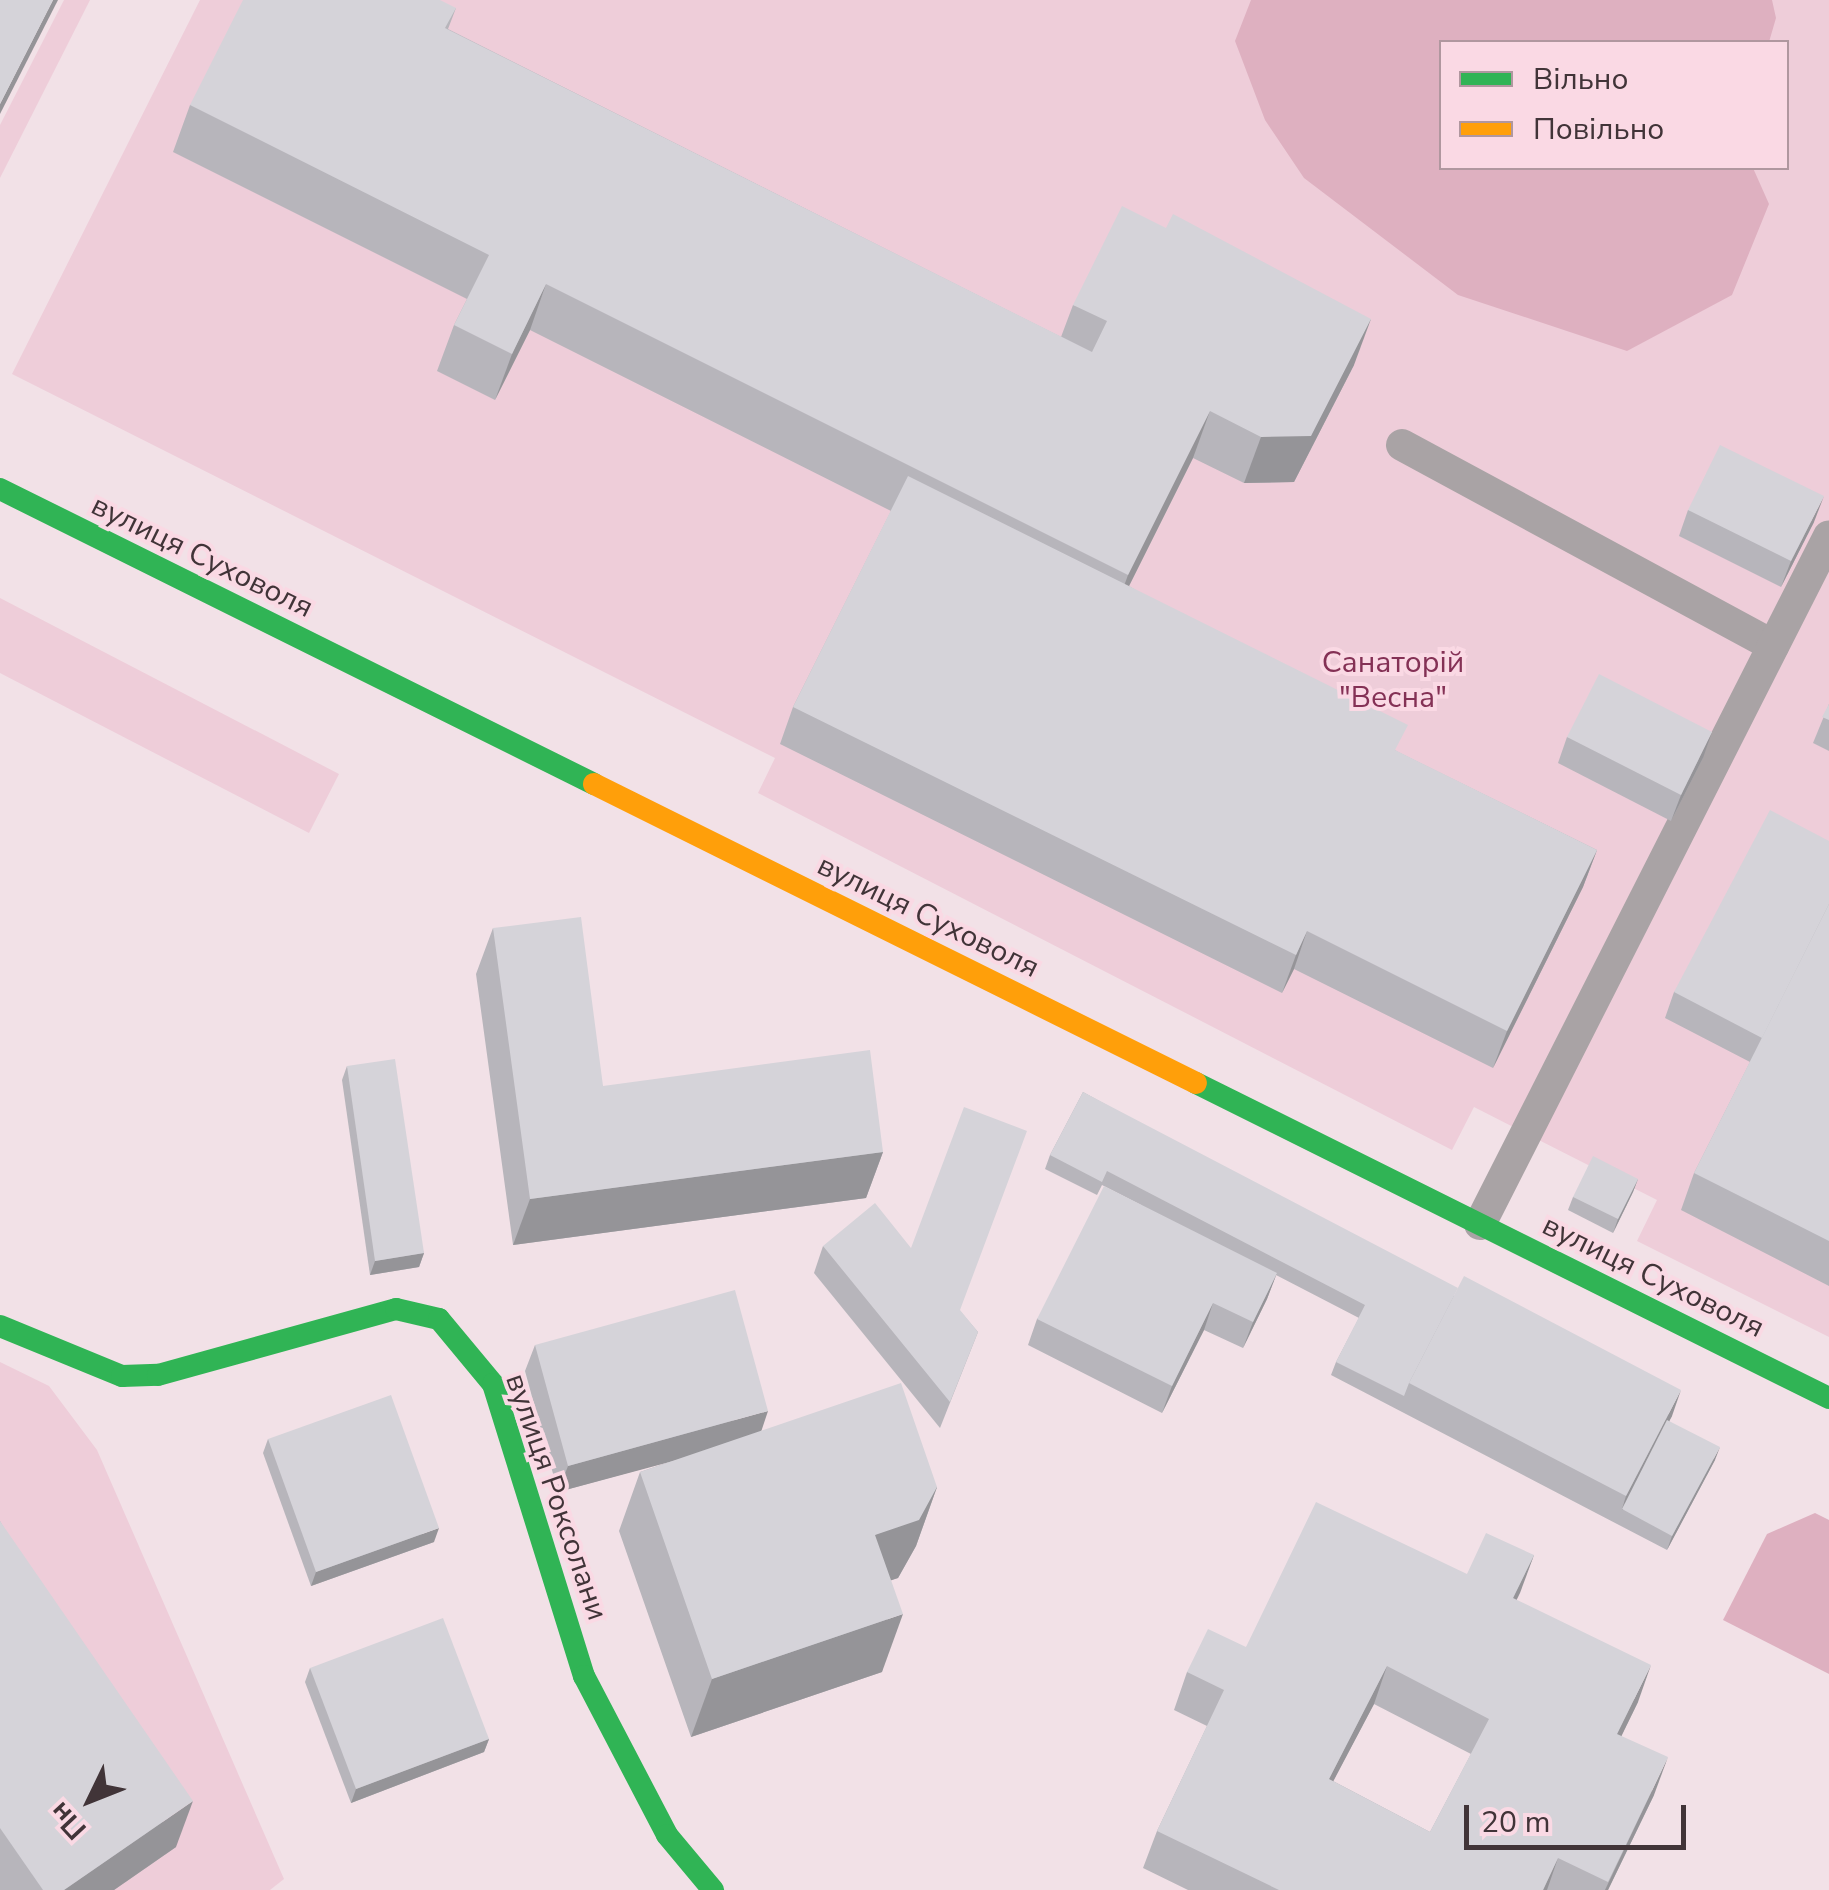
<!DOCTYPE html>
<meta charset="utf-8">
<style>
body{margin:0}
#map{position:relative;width:1829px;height:1890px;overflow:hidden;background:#f2e1e7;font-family:"Nunito Sans",sans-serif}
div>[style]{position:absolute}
.green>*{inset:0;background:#eecdd9}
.forest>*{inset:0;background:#deb0c0}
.lane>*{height:32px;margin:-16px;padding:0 16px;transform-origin:16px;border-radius:16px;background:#a9a3a5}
.fast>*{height:22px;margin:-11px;padding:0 11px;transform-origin:11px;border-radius:11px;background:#30b455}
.slow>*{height:22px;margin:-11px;padding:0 11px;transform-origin:11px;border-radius:11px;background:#ff9f0a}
.wall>*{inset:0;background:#b7b5bb}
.shaded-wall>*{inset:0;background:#959498}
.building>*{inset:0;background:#d5d3d9}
span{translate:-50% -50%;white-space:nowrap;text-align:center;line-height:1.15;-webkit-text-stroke:8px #fad9e4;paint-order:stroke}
.street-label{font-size:30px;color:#413438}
.park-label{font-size:30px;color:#843155}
.legend{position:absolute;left:1439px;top:40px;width:350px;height:130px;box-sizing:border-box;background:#fad9e4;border:2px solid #b0979f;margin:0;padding:12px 18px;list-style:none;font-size:30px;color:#413438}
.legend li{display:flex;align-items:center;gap:20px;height:50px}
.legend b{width:50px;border:2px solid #b0979f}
.north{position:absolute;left:40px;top:1750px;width:100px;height:100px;-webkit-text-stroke:8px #fad9e4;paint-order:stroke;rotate:227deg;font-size:28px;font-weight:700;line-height:40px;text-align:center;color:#413438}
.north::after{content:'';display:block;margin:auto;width:35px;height:45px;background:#413438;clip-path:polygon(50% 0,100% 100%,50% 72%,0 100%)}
.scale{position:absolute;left:1464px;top:1805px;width:222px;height:45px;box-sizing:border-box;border:5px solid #413438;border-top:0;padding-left:12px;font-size:30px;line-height:35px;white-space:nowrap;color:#413438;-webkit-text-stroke:8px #fad9e4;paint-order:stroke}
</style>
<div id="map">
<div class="green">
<i style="clip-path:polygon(64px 0,90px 0,0 178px,0 125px)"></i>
<i style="clip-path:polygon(evenodd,200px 0,1829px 0,1829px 1337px,1637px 1241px,1657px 1200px,1474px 1107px,1452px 1150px,758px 793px,775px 758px,12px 374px,200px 0,1442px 42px,1786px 42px,1786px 168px,1442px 168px,1442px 42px)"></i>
<i style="clip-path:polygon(0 598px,339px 774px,309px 833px,0 673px)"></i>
<i style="clip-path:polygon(0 1362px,49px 1386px,97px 1450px,284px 1879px,270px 1890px,0 1890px)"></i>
</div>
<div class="forest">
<i style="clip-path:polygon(1251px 0,1772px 0,1776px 18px,1769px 42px,1442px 42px,1442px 168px,1753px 168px,1769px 204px,1732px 295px,1627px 351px,1458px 295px,1304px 178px,1265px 120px,1235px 41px)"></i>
<i style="clip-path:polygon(1815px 1513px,1829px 1520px,1829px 1674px,1723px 1620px,1767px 1534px)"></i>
</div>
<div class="lane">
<i style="left:1402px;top:445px;width:422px;rotate:28.4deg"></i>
<i style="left:1480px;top:1224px;width:771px;rotate:-63.1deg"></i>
</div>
<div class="fast">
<i style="left:0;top:489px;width:663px;rotate:26.41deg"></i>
<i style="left:1196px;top:1083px;width:707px;rotate:26.46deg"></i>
<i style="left:0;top:1326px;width:132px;rotate:22.3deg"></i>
<i style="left:122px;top:1376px;width:36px;rotate:-2deg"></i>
<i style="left:158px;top:1375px;width:247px;rotate:-15.5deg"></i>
<i style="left:396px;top:1309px;width:44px;rotate:13.1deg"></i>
<i style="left:439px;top:1319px;width:85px;rotate:50.3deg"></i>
<i style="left:493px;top:1384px;width:306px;rotate:72.7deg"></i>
<i style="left:584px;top:1676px;width:179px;rotate:62.4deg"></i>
<i style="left:667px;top:1835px;width:72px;rotate:50.1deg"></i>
</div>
<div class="slow">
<i style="left:594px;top:784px;width:672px;rotate:26.41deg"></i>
</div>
<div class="wall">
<i style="clip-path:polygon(456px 8px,448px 29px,1061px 337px,1073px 305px,1354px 365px,1294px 482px,1244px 483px,1193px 458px,1129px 586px,1398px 752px,1597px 850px,1583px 887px,1493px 1068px,1294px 969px,1282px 993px,780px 744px,793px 707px,891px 511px,530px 330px,495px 400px,437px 371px,454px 325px,467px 299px,173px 152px,190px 105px)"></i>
<i style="clip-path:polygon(1688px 510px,1814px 522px,1781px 587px,1679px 536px)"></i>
<i style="clip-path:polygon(1829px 704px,1829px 751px,1813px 743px)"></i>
<i style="clip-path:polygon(1567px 737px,1703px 758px,1671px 821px,1558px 763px)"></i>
<i style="clip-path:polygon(1829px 841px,1829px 1286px,1681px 1210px,1694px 1173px,1750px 1062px,1665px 1018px,1674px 992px)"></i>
<i style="clip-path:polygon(493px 928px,603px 1086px,883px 1152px,866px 1198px,513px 1245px,476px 974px)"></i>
<i style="clip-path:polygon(347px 1066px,424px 1253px,419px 1267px,370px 1275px,342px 1080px)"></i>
<i style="clip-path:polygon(1083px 1092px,1672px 1416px,1669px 1421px,1715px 1460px,1667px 1550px,1331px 1375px,1336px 1362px,1359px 1318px,1276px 1275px,1267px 1299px,1243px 1348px,1204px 1330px,1162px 1413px,1028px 1345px,1037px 1319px,1141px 1205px,1102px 1185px,1097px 1195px,1045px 1169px,1050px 1155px)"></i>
<i style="clip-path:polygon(1638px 1179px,1633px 1192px,1613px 1233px,1568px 1210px,1573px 1197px)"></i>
<i style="clip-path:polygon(823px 1246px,960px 1311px,978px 1332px,940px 1428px,814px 1273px)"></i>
<i style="clip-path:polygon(535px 1345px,761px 1431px,937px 1487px,916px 1546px,898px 1578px,891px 1580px,882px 1672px,691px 1737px,619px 1531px,640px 1472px,678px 1459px,558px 1492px,525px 1371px)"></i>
<i style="clip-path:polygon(268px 1439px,434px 1542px,311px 1586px,263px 1453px)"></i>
<i style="clip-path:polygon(0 1521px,176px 1847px,114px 1890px,0 1890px)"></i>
<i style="clip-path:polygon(evenodd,1534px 1555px,1516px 1600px,1638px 1702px,1621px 1736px,1654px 1795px,1608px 1890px,1188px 1890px,1143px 1868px,1157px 1831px,1207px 1726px,1174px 1710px,1187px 1672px,1246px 1647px,1467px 1574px,1534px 1555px,1374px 1704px,1471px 1754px,1430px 1832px,1333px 1781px,1374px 1704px)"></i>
<i style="clip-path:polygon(310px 1668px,489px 1739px,484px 1752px,351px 1803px,305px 1682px)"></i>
</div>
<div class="shaded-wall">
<i style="clip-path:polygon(53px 0,58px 0,0 114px,0 104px)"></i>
<i style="clip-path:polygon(546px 284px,530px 330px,495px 400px,512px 354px)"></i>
<i style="clip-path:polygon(1371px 319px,1354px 365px,1294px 482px,1244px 483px,1261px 437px)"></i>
<i style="clip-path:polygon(1210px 411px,1193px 458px,1111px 622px,1128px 575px)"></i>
<i style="clip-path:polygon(1824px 496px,1814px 522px,1781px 587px,1791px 561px)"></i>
<i style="clip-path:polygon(1712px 732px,1703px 758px,1671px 821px,1681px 795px)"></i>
<i style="clip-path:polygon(1597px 850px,1583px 887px,1493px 1068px,1507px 1031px)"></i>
<i style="clip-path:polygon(1307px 931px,1294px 969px,1282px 993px,1296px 955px)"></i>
<i style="clip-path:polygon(883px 1152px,866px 1198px,513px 1245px,530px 1199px)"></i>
<i style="clip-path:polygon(1638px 1179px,1633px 1192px,1613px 1233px,1618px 1219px)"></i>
<i style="clip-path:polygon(424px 1253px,419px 1267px,370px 1275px,375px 1261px)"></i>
<i style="clip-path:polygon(1277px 1273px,1267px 1299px,1243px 1348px,1253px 1322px)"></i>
<i style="clip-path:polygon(1213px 1303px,1204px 1330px,1162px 1413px,1172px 1386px)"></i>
<i style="clip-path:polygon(1681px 1390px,1672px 1416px,1623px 1510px,1622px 1509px,1626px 1496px)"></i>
<i style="clip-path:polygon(768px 1411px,759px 1438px,558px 1492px,568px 1466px)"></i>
<i style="clip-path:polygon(1720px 1447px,1715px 1460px,1667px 1550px,1672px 1536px)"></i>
<i style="clip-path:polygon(937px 1487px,916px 1546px,898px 1578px,854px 1593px,875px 1535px)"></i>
<i style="clip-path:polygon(439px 1528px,434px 1542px,311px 1586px,316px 1572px)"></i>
<i style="clip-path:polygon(1534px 1555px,1520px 1593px,1499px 1636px,1513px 1598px)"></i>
<i style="clip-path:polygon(903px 1614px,882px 1672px,691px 1737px,712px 1679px)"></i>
<i style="clip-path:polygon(1651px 1665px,1638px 1702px,1604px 1772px,1617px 1734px)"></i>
<i style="clip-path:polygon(1387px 1666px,1374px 1704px,1315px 1816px,1329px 1779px)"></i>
<i style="clip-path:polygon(489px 1739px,484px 1752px,351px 1803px,356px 1789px)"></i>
<i style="clip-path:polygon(1668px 1757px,1654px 1795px,1608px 1890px,1605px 1890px)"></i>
<i style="clip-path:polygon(193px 1801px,176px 1847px,114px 1890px,64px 1890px)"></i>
<i style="clip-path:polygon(1558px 1858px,1547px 1890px,1543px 1890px)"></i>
</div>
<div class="building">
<i style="clip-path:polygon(0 0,53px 0,0 104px)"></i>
<i style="clip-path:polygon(243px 0,440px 0,456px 8px,445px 28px,1092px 352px,1107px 321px,1073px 305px,1122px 206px,1166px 228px,1173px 214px,1371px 319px,1311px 436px,1261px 437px,1210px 411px,1128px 575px,546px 284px,512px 354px,454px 325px,489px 255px,190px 105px)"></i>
<i style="clip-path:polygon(1720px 445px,1824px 496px,1791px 561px,1688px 510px)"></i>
<i style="clip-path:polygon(908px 476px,1408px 725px,1395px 750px,1597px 850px,1507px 1031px,1307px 931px,1296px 955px,793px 707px)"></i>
<i style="clip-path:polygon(1599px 674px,1712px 732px,1681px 795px,1567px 737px)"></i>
<i style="clip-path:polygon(1829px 704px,1829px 720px,1822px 717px)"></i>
<i style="clip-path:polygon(1770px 810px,1829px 841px,1829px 904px,1762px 1038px,1674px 992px)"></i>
<i style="clip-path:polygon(1829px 904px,1829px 1241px,1694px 1173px)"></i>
<i style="clip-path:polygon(581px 917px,603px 1086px,870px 1050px,883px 1152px,530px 1199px,493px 928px)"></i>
<i style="clip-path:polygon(395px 1059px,424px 1253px,375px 1261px,347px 1066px)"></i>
<i style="clip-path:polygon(1083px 1092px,1458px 1288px,1409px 1383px,1404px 1396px,1336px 1362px,1365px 1305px,1107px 1171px,1102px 1182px,1050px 1155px)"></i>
<i style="clip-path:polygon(964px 1107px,1027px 1131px,960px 1310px,978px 1332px,950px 1402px,823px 1246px,875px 1203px,911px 1248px)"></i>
<i style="clip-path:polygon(1593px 1156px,1638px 1179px,1618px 1219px,1573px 1197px)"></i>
<i style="clip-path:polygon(1104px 1186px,1277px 1273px,1253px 1322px,1213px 1303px,1172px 1386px,1037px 1319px)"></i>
<i style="clip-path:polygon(1464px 1276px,1681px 1390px,1626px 1496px,1409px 1383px)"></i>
<i style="clip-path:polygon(735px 1290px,768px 1411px,568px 1466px,535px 1345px)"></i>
<i style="clip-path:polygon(901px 1383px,937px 1487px,919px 1520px,875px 1535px,903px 1614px,712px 1679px,640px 1472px)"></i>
<i style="clip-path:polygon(391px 1395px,439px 1528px,316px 1572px,268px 1439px)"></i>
<i style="clip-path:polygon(1667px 1420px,1720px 1447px,1672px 1536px,1622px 1509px)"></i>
<i style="clip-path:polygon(evenodd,1316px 1502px,1467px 1574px,1486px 1533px,1534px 1555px,1513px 1598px,1651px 1665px,1617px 1734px,1668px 1757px,1608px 1882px,1558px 1858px,1543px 1890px,1279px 1890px,1157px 1831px,1224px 1690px,1187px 1672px,1208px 1629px,1246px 1647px,1316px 1502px,1387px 1666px,1489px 1719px,1430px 1832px,1329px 1779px,1387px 1666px)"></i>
<i style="clip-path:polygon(0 1521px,193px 1801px,64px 1890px,43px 1890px,0 1828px)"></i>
<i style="clip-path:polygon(443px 1618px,489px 1739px,356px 1789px,310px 1668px)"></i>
</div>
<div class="street-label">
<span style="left:202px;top:557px;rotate:26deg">вулиця Суховоля</span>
<span style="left:928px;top:917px;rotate:26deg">вулиця Суховоля</span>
<span style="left:1653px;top:1277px;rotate:26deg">вулиця Суховоля</span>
<span style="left:556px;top:1497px;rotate:71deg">вулиця Роксолани</span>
</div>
<div class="park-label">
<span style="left:1393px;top:680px">Санаторій<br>"Весна"</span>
</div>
<ul class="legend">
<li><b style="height:12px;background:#30b455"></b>Вільно</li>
<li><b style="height:12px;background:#ff9f0a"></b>Повільно</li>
</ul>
<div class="north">Пн</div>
<div class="scale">20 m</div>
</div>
